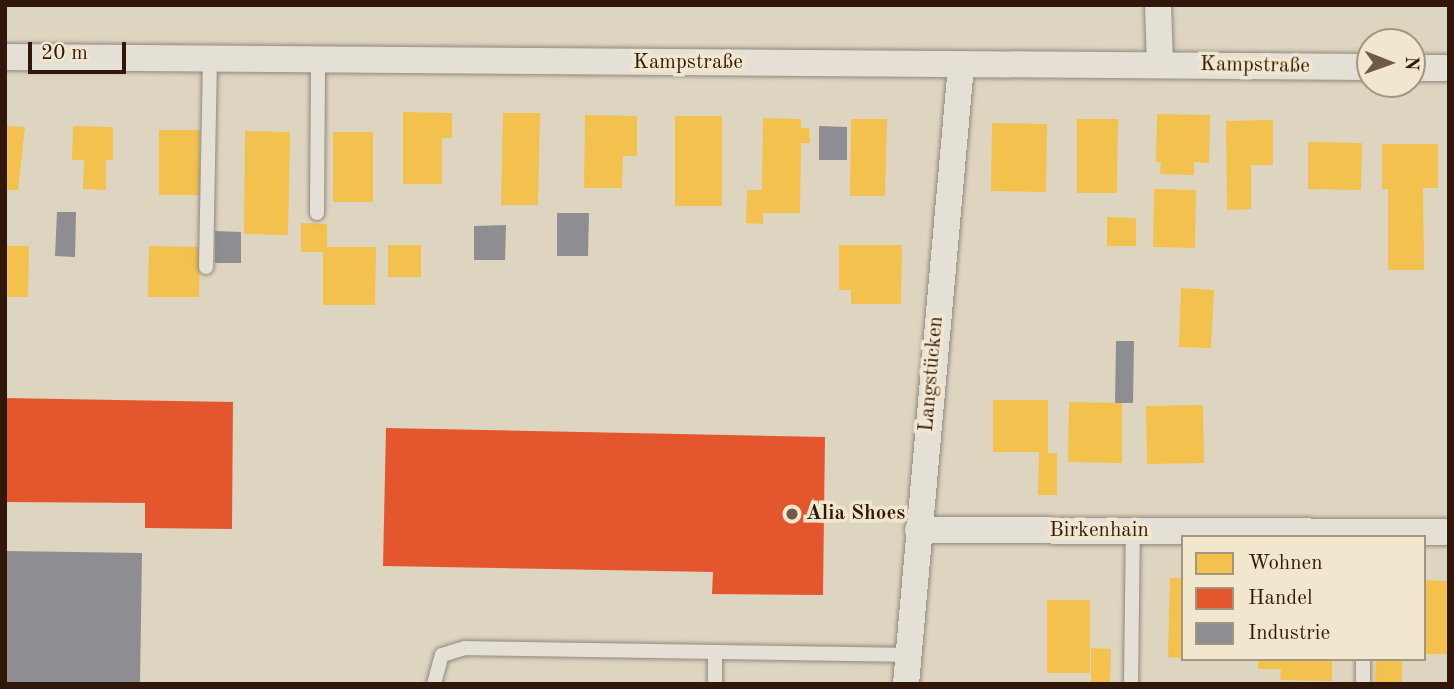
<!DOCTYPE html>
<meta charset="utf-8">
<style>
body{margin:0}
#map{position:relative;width:1454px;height:689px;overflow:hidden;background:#ded5c1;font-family:"Old Standard TT",serif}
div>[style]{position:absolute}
.homes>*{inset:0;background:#f2c14e}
.shops>*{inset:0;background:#e4572e}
.industry>*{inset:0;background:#8d8d92}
.roads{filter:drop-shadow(0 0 2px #90887c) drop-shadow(0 0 2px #90887c)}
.lane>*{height:14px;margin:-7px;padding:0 7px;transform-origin:7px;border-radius:7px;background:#e5e0d6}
.street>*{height:26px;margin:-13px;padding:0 13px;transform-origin:13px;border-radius:13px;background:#e5e0d6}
.dots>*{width:19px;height:19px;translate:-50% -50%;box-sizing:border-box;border:4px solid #f1e7cf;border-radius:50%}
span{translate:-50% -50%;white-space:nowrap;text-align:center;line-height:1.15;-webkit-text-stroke:7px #f1e7cf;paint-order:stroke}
.street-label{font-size:21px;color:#31170a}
.poi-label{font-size:21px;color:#31170a;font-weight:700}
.left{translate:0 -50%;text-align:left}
.frame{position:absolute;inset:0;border:7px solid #31170a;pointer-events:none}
.legend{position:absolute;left:1181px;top:535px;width:245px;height:126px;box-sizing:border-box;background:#f1e7cf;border:2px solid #a49480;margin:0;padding:9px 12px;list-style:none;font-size:21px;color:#31170a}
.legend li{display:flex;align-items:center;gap:14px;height:35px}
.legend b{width:35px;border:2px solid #a49480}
.north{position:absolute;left:1356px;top:28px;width:70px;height:70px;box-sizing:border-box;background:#f1e7cf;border:2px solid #a49480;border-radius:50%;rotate:91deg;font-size:19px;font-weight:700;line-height:28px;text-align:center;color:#31170a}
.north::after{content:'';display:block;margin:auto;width:24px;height:32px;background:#6e5a4a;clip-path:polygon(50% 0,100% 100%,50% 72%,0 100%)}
.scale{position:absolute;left:28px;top:42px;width:98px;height:32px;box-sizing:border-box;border:4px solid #31170a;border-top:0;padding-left:9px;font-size:21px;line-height:24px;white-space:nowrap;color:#31170a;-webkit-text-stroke:5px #f1e7cf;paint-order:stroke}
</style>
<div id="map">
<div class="homes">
<i style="clip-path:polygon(403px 112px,452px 113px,452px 138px,442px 138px,442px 184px,403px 184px)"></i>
<i style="clip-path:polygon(503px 113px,540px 113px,538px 205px,501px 205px)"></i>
<i style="clip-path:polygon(1157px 114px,1210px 115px,1209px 163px,1194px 162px,1194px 175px,1160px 174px,1161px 162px,1156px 162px)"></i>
<i style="clip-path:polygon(585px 115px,637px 116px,637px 156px,623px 156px,622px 188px,584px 188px)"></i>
<i style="clip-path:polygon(675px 116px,722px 116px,722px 206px,675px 206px)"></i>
<i style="clip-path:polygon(763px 118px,801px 119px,801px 128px,809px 128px,810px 143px,801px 143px,800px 213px,763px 213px,763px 224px,746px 223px,747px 190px,762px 190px)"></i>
<i style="clip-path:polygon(851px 119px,887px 119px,885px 196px,850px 196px)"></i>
<i style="clip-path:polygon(1077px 119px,1118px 119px,1117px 193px,1077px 193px)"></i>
<i style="clip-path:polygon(1273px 120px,1273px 165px,1251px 165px,1251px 209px,1227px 210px,1226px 121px)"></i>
<i style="clip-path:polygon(992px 123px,1047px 124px,1046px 192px,991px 191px)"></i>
<i style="clip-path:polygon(5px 126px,25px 127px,18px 190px,5px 190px)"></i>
<i style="clip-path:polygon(73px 126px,113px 127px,113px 160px,106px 160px,106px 190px,83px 189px,84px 160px,72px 160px)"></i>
<i style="clip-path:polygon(159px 130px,200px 130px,200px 195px,159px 195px)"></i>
<i style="clip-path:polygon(245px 131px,290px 132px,288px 235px,244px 234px)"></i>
<i style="clip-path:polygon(333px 132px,373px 132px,373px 202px,333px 202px)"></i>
<i style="clip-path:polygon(1308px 142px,1362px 143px,1361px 190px,1308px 189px)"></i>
<i style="clip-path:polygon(1382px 144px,1438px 144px,1438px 188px,1423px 188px,1424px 270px,1388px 270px,1388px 189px,1382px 189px)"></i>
<i style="clip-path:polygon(1154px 189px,1196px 190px,1195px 248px,1153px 247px)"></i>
<i style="clip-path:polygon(1107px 217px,1136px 218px,1136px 246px,1107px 246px)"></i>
<i style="clip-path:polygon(301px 223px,327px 224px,327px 247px,376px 247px,375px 305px,323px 305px,323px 252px,301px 252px)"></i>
<i style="clip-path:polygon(388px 245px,421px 245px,421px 277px,388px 277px)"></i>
<i style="clip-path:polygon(839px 245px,902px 245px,901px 304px,851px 304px,851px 290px,839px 290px)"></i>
<i style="clip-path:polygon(5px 246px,29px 246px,28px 297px,5px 297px)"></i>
<i style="clip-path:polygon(149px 246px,200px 247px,199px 297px,148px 297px)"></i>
<i style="clip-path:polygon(1181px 288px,1214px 290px,1211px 348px,1179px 347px)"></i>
<i style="clip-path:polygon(993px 400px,1048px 400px,1048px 453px,1057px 453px,1057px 495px,1038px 495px,1039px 452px,993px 452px)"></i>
<i style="clip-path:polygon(1069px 402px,1122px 403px,1122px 463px,1068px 462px)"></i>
<i style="clip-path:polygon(1203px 405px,1204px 463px,1147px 464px,1146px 406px)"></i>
<i style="clip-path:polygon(1170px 578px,1183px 578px,1183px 658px,1168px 657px)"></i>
<i style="clip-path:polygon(1424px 580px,1449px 581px,1449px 654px,1424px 654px)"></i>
<i style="clip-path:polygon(1047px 600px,1090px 600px,1090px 673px,1047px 673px)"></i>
<i style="clip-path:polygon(1091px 648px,1111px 649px,1110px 684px,1091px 684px)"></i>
<i style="clip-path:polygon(1258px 659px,1332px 659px,1332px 681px,1280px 680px,1281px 669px,1258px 669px)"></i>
<i style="clip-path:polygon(1376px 659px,1402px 659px,1402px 684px,1375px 684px)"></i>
</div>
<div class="shops">
<i style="clip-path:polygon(5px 398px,233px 402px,232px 529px,145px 528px,145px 503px,5px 502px)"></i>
<i style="clip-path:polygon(386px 428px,825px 437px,823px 595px,712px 594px,713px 572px,383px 566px)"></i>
</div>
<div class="industry">
<i style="clip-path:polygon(819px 126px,847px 127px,847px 160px,819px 160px)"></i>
<i style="clip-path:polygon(57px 212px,76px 212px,75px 257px,55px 256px)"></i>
<i style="clip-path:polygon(557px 213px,589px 213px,588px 256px,557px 256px)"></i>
<i style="clip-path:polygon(506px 225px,505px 260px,474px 260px,474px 226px)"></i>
<i style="clip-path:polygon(215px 231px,241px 232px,241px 263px,215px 263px)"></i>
<i style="clip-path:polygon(1116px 341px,1134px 341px,1133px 403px,1115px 403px)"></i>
<i style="clip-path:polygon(5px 551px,142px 553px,140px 684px,5px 684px)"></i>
</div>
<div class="roads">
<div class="lane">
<i style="left:317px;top:213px;width:153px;rotate:-89.6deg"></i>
<i style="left:206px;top:267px;width:208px;rotate:-88.9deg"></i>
<i style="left:434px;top:684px;width:30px;rotate:-75deg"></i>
<i style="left:442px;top:655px;width:24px;rotate:-17deg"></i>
<i style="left:465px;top:648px;width:443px;rotate:0.9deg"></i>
<i style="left:715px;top:684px;width:32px;rotate:-90deg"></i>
<i style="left:1131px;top:684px;width:153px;rotate:-89.3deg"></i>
<i style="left:1363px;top:684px;width:25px;rotate:-90deg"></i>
</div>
<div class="street">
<i style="left:1158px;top:5px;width:59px;rotate:88.1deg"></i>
<i style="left:5px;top:57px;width:1365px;rotate:0.42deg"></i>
<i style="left:1412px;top:68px;width:37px"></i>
<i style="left:918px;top:530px;width:531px;rotate:0.22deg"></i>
<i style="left:906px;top:684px;width:621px;rotate:-84.92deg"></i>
</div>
</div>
<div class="dots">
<i style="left:792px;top:514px;background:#6e5a4a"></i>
</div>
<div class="street-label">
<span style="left:688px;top:63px">Kampstraße</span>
<span style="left:1255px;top:66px;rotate:1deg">Kampstraße</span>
<span style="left:932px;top:374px;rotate:-85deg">Langstücken</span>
<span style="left:1099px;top:531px">Birkenhain</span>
</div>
<div class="poi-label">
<span class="left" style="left:806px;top:514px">Alia Shoes</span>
</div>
<div class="frame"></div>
<ul class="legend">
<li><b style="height:19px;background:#f2c14e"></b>Wohnen</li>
<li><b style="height:19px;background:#e4572e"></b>Handel</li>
<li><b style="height:19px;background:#8d8d92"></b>Industrie</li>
</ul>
<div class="north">N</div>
<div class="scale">20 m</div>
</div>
